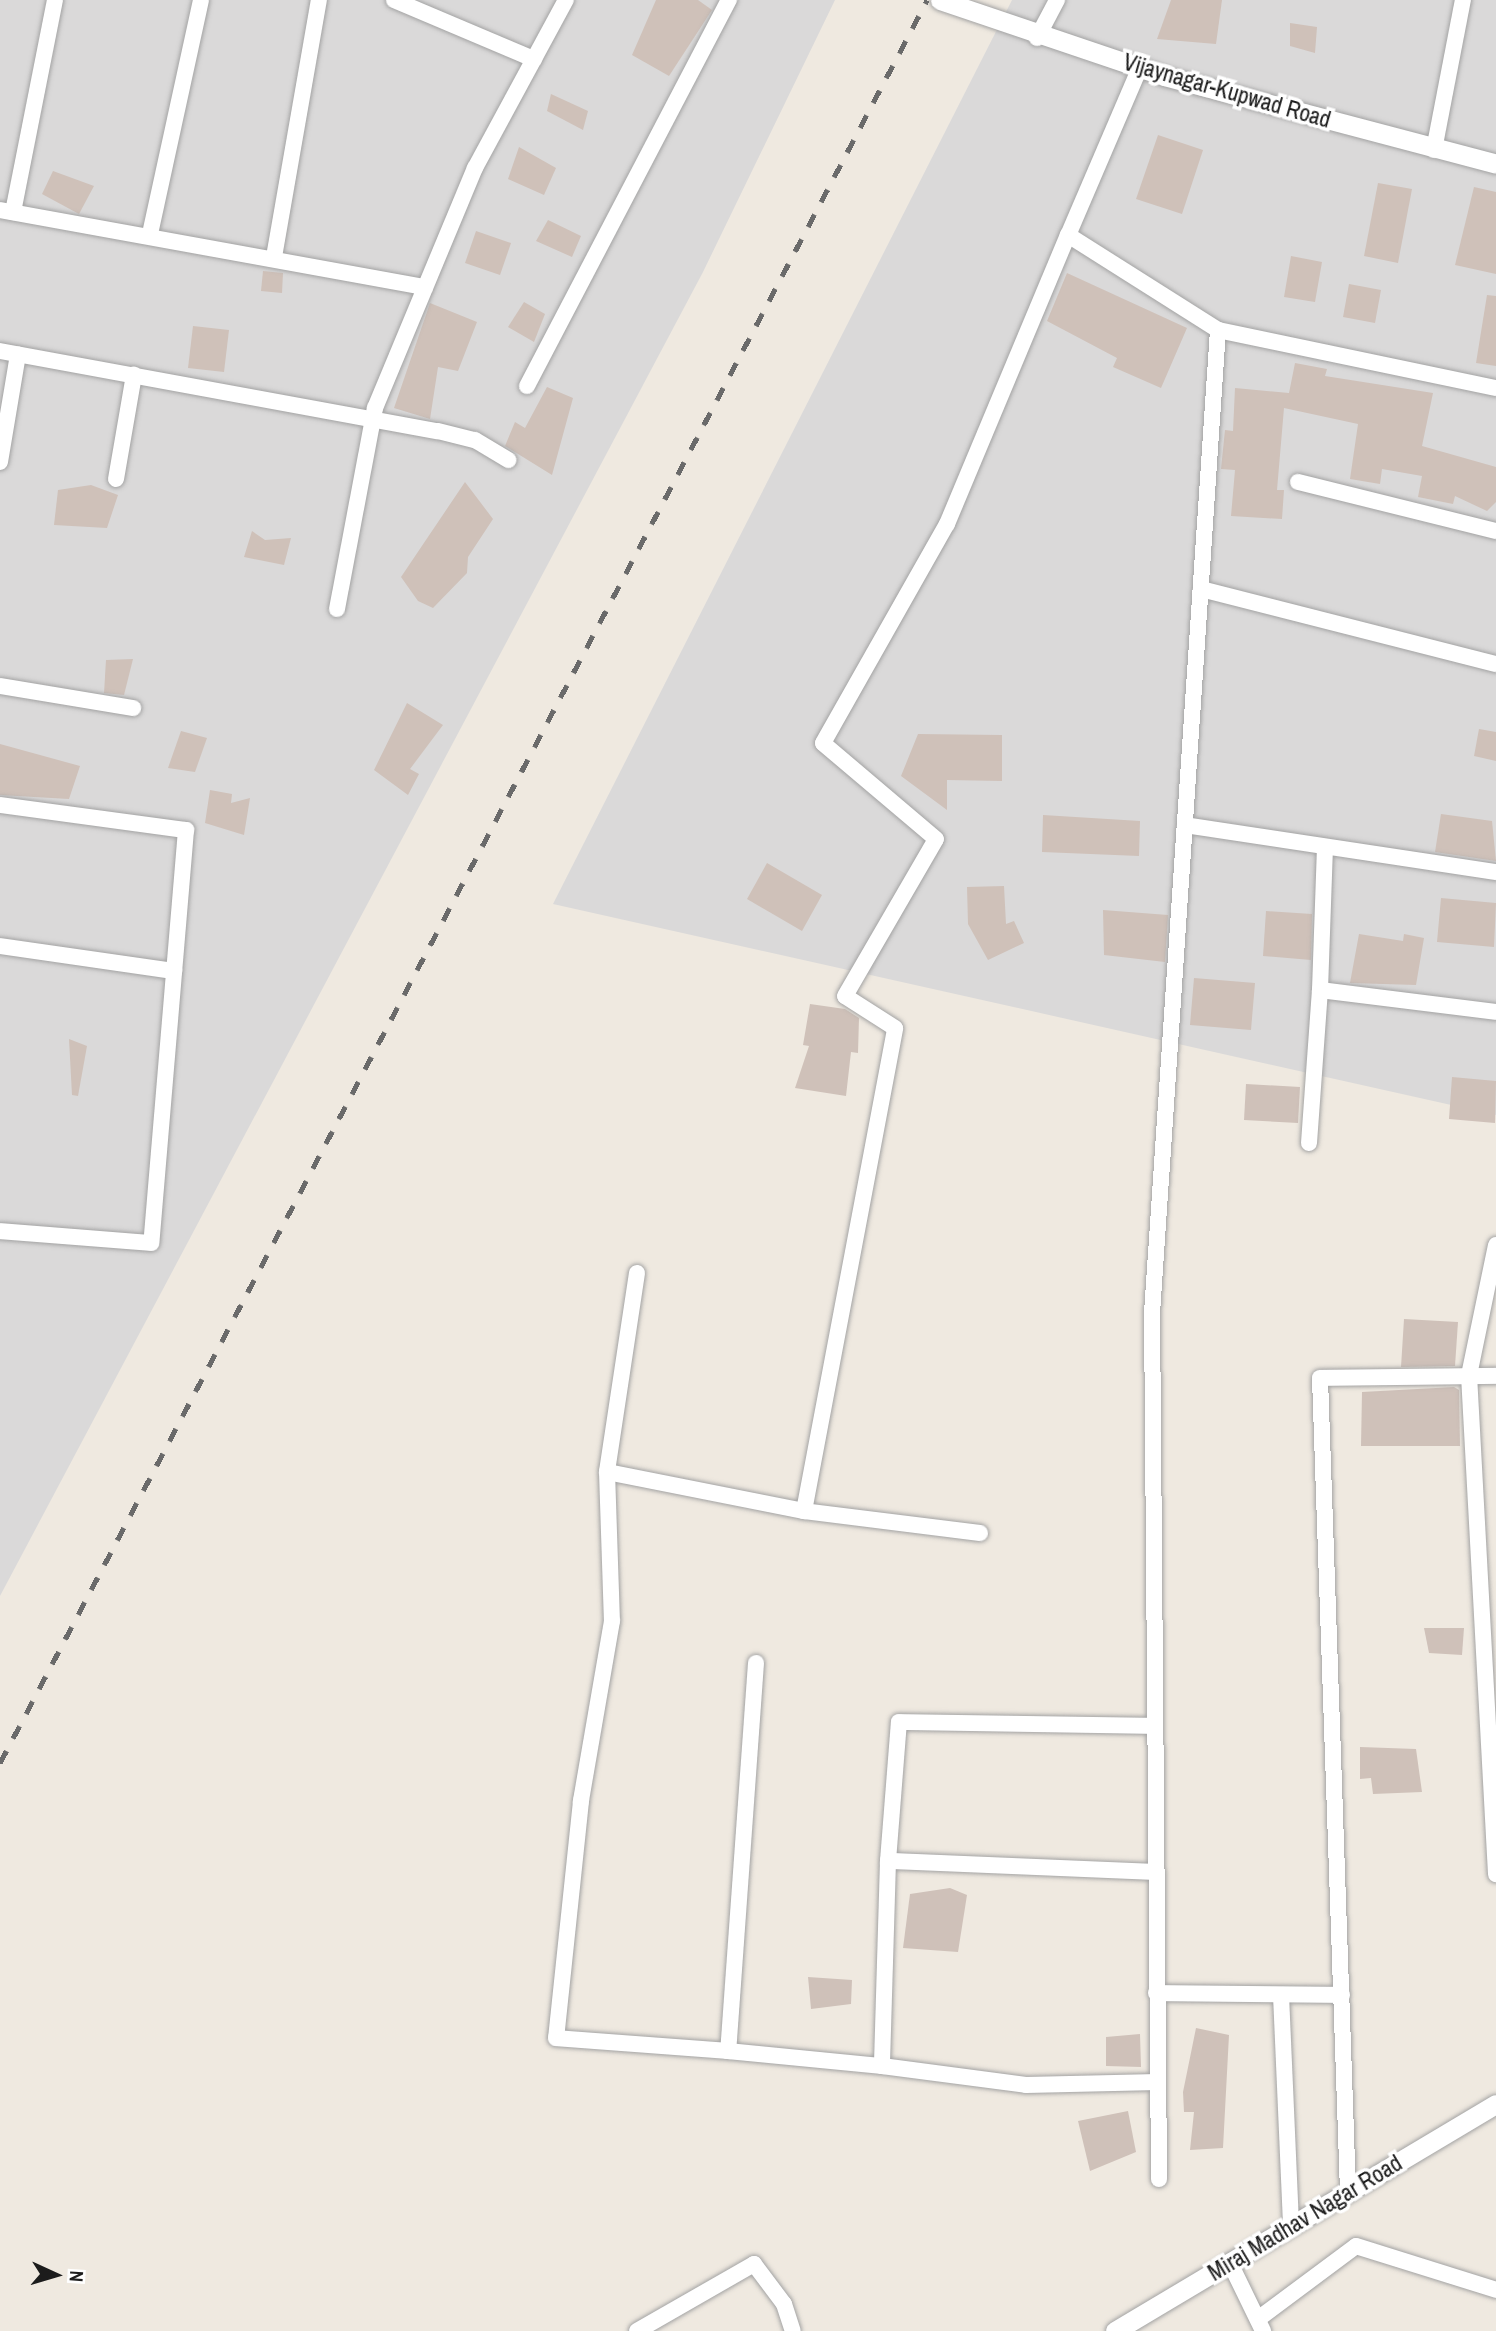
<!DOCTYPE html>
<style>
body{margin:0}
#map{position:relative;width:1496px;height:2331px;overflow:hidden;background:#efe9e0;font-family:"Archivo Narrow",sans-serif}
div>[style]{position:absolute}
.residential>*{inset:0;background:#dad9d9}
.building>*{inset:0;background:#cfc1b9}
.roads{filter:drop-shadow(0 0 2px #a3a3a3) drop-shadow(0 0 2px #a3a3a3)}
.minor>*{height:16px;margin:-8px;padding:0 8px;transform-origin:8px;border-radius:8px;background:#fff}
.tertiary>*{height:19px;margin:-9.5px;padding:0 9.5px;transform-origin:9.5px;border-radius:9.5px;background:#fff}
.rail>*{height:5px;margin-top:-2.5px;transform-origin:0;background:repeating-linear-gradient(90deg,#6a6a6a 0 14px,transparent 0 28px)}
span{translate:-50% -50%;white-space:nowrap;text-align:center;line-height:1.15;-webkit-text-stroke:7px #fff;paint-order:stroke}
.street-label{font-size:23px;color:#1c1c1c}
.north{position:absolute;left:21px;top:2240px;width:70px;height:70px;-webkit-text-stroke:5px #fff;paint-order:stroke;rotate:94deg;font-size:19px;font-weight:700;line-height:28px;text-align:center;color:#1c1c1c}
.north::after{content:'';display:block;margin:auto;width:24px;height:32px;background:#1c1c1c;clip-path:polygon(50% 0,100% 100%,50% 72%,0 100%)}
</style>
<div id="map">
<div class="residential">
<i style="clip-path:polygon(0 0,835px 0,703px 272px,0 1596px)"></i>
<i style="clip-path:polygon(1012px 0,1496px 0,1496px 1115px,553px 904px)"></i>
</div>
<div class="building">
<i style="clip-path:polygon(656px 0,698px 0,712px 10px,669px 76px,632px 55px)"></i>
<i style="clip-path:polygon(1171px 0,1222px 0,1216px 44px,1157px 39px)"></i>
<i style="clip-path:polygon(1290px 23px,1317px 27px,1315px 53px,1290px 46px)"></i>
<i style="clip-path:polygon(551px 94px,588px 111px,583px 130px,547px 111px)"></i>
<i style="clip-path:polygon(1158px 135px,1203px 150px,1182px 214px,1136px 199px)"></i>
<i style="clip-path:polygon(519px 147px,556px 168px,544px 195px,508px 179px)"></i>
<i style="clip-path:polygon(53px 171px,94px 186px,79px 214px,42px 194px)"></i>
<i style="clip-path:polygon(1378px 183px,1412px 189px,1398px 263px,1364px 256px)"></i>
<i style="clip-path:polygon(1474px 187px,1496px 192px,1496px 274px,1455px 265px)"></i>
<i style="clip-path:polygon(548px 220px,581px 236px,572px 257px,536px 241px)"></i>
<i style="clip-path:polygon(476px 231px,511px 243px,500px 275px,465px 263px)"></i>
<i style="clip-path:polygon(1291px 256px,1322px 262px,1315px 302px,1284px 297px)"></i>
<i style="clip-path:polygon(263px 271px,283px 273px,282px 293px,261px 291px)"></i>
<i style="clip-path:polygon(1067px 273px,1187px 328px,1161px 388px,1113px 367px,1117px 358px,1047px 321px)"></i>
<i style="clip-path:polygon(1349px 284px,1381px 290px,1375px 323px,1343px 317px)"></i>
<i style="clip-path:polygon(1487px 295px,1496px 296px,1496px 366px,1476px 363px)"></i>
<i style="clip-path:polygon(524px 302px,545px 314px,534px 342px,508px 327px)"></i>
<i style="clip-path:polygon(430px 303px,477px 322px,458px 371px,438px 367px,430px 419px,394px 408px)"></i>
<i style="clip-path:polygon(193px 326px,229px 330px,224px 372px,188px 368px)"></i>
<i style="clip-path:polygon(1295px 363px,1327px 369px,1325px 376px,1433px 393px,1422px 446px,1496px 467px,1496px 502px,1487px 511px,1455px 496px,1453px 504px,1418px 497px,1422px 476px,1382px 469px,1380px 484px,1350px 479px,1358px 424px,1284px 408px,1277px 490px,1284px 490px,1282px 519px,1231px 516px,1235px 470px,1221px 469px,1225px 430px,1233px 431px,1235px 388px,1289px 393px)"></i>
<i style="clip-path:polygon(547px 387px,573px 398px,552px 475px,505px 446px,515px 422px,525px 428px)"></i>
<i style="clip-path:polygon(465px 482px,493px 519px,468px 557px,467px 573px,433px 608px,418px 601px,401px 577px)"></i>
<i style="clip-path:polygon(91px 485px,118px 495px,107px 528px,54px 525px,58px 490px)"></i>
<i style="clip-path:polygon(252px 531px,265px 540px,291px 538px,284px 565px,244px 557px)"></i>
<i style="clip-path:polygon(133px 659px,124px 695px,104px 693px,106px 660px)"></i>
<i style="clip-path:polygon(407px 703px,443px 725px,410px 769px,419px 774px,408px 795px,374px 770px)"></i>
<i style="clip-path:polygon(1479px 729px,1496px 732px,1496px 761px,1474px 756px)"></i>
<i style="clip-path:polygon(181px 731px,207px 738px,195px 772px,168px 768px)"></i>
<i style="clip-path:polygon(918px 734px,1002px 735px,1002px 781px,947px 780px,947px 810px,901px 776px)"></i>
<i style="clip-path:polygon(0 744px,80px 766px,69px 799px,0 795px)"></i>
<i style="clip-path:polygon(210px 790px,232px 794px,231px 803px,250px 798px,244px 835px,205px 823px)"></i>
<i style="clip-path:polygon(1441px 814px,1492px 821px,1496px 861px,1435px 852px)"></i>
<i style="clip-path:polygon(1043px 815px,1140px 821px,1139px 856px,1042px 852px)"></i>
<i style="clip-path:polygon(767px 863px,822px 895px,802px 931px,747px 899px)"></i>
<i style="clip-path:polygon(1004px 886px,1006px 924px,1014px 921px,1024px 943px,988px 960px,968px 924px,967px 887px)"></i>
<i style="clip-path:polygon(1441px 898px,1496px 903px,1494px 947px,1437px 942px)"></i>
<i style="clip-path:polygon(1103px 910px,1168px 915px,1165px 962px,1104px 955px)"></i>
<i style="clip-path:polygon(1266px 911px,1312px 914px,1311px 960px,1263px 956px)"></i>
<i style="clip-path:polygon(1359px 934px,1403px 941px,1404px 934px,1424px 938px,1416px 985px,1350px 983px)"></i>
<i style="clip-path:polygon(1194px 978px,1255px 983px,1251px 1030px,1190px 1025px)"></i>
<i style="clip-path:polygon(810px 1004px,845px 1009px,859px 1018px,858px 1053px,851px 1052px,846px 1096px,795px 1088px,809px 1046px,803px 1045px)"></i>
<i style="clip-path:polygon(69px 1039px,87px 1046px,78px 1096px,72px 1095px)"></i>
<i style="clip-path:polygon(1452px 1077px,1496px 1081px,1495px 1123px,1449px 1119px)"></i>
<i style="clip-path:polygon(1246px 1084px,1300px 1087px,1298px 1123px,1244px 1120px)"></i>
<i style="clip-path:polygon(1404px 1319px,1458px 1322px,1455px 1366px,1401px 1367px)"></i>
<i style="clip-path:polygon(1454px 1387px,1459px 1390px,1460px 1446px,1361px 1446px,1362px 1392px)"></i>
<i style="clip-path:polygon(1424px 1628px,1464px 1628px,1462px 1655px,1429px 1653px)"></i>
<i style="clip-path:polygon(1360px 1747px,1416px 1749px,1422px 1792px,1373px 1794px,1371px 1778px,1360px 1779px)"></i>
<i style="clip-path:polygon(950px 1888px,967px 1895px,958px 1952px,903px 1948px,910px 1894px)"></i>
<i style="clip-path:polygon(808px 1977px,852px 1980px,851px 2004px,811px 2009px)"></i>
<i style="clip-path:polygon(1196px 2028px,1229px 2035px,1223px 2148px,1190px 2150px,1194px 2112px,1184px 2112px,1183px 2092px)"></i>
<i style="clip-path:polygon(1140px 2034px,1141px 2067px,1106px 2066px,1106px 2037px)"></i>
<i style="clip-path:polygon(1128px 2111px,1136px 2152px,1090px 2171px,1078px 2121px)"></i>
</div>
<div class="roads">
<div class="minor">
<i style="left:394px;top:0;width:152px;rotate:22.9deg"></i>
<i style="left:1037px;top:38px;width:43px;rotate:-62.2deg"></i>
<i style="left:1141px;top:65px;width:185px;rotate:113.2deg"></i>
<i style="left:1068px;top:235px;width:178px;rotate:32.3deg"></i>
<i style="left:1218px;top:330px;width:284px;rotate:11.8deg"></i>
<i style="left:1434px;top:150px;width:153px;rotate:-79.1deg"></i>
<i style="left:0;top:210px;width:432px;rotate:10.3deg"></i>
<i style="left:13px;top:212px;width:216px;rotate:-78.8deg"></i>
<i style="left:150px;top:234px;width:239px;rotate:-77.7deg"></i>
<i style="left:274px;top:257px;width:261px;rotate:-80.1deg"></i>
<i style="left:0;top:351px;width:445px;rotate:10.4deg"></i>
<i style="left:438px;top:431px;width:38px;rotate:14deg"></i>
<i style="left:475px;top:440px;width:39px;rotate:31deg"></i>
<i style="left:527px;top:386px;width:436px;rotate:-62.4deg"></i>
<i style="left:0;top:462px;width:109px;rotate:-80.5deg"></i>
<i style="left:116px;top:479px;width:106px;rotate:-80.2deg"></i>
<i style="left:1298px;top:482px;width:204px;rotate:13.9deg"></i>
<i style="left:1201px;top:589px;width:304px;rotate:14.3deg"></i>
<i style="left:337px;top:609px;width:205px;rotate:-79.3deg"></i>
<i style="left:375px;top:408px;width:260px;rotate:-67.4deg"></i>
<i style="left:475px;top:168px;width:191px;rotate:-61.6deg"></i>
<i style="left:0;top:686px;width:135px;rotate:9.4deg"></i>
<i style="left:0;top:805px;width:188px;rotate:7.7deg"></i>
<i style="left:186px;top:830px;width:414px;rotate:94.8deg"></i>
<i style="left:151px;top:1243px;width:151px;rotate:-175.5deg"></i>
<i style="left:1185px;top:825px;width:315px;rotate:8.6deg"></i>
<i style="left:0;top:946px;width:176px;rotate:8.2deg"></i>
<i style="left:1320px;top:990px;width:143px;rotate:-88deg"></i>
<i style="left:1309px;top:1143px;width:153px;rotate:-85.9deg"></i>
<i style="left:1320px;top:990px;width:177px;rotate:7.1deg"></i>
<i style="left:1496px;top:1245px;width:133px;rotate:101.7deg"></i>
<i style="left:1469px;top:1375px;width:500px;rotate:86.9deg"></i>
<i style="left:637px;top:1273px;width:201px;rotate:98.6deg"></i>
<i style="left:607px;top:1472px;width:149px;rotate:88.1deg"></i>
<i style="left:612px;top:1621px;width:183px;rotate:99.8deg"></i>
<i style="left:581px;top:1801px;width:238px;rotate:96deg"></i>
<i style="left:556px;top:2038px;width:172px;rotate:4.3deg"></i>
<i style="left:607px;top:1472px;width:201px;rotate:11.2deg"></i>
<i style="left:980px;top:1533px;width:177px;rotate:-172.9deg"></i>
<i style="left:804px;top:1511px;width:491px;rotate:-79.3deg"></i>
<i style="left:895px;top:1028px;width:59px;rotate:-147.4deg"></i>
<i style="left:845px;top:996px;width:181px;rotate:-59.9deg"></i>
<i style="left:936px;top:839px;width:148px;rotate:-139.7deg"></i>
<i style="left:823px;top:743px;width:252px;rotate:-60.5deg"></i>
<i style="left:947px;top:524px;width:313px;rotate:-67.3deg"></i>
<i style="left:756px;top:1663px;width:389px;rotate:94.1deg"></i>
<i style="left:728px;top:2051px;width:155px;rotate:5.6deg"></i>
<i style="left:888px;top:1861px;width:139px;rotate:-85.5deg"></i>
<i style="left:899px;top:1722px;width:254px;rotate:0.9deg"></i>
<i style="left:1154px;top:1872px;width:266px;rotate:-177.6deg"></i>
<i style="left:888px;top:1861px;width:205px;rotate:91.7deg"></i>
<i style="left:882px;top:2066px;width:145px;rotate:7.5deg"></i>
<i style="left:1026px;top:2085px;width:132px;rotate:-1.3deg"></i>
<i style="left:1156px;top:1993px;width:186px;rotate:0.6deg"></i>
<i style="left:1281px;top:1995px;width:231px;rotate:87.5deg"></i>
<i style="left:1159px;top:2179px;width:866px;rotate:-90.46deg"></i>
<i style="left:1152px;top:1313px;width:985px;rotate:-86.16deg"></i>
<i style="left:1348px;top:2192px;width:814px;rotate:-91.97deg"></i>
<i style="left:1320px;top:1378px;width:176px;rotate:-0.7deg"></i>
<i style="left:1230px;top:2263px;width:76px;rotate:64.1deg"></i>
<i style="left:1258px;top:2319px;width:122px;rotate:-36.7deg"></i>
<i style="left:1356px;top:2246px;width:147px;rotate:17.4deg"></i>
<i style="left:637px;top:2331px;width:135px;rotate:-29.8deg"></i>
<i style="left:754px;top:2264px;width:50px;rotate:53.1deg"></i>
<i style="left:784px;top:2304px;width:28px;rotate:72deg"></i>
</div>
<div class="tertiary">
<i style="left:940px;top:0;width:237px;rotate:18.7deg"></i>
<i style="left:1164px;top:76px;width:343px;rotate:14.8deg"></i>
<i style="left:1115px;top:2331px;width:443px;rotate:-30.8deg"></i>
</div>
</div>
<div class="rail">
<i style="left:0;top:1763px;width:1992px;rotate:-62.26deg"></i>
</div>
<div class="street-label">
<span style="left:1227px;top:91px;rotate:16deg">Vijaynagar-Kupwad Road</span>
<span style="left:1305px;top:2218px;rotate:-31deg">Miraj Madhav Nagar Road</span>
</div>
<div class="north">N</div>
</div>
